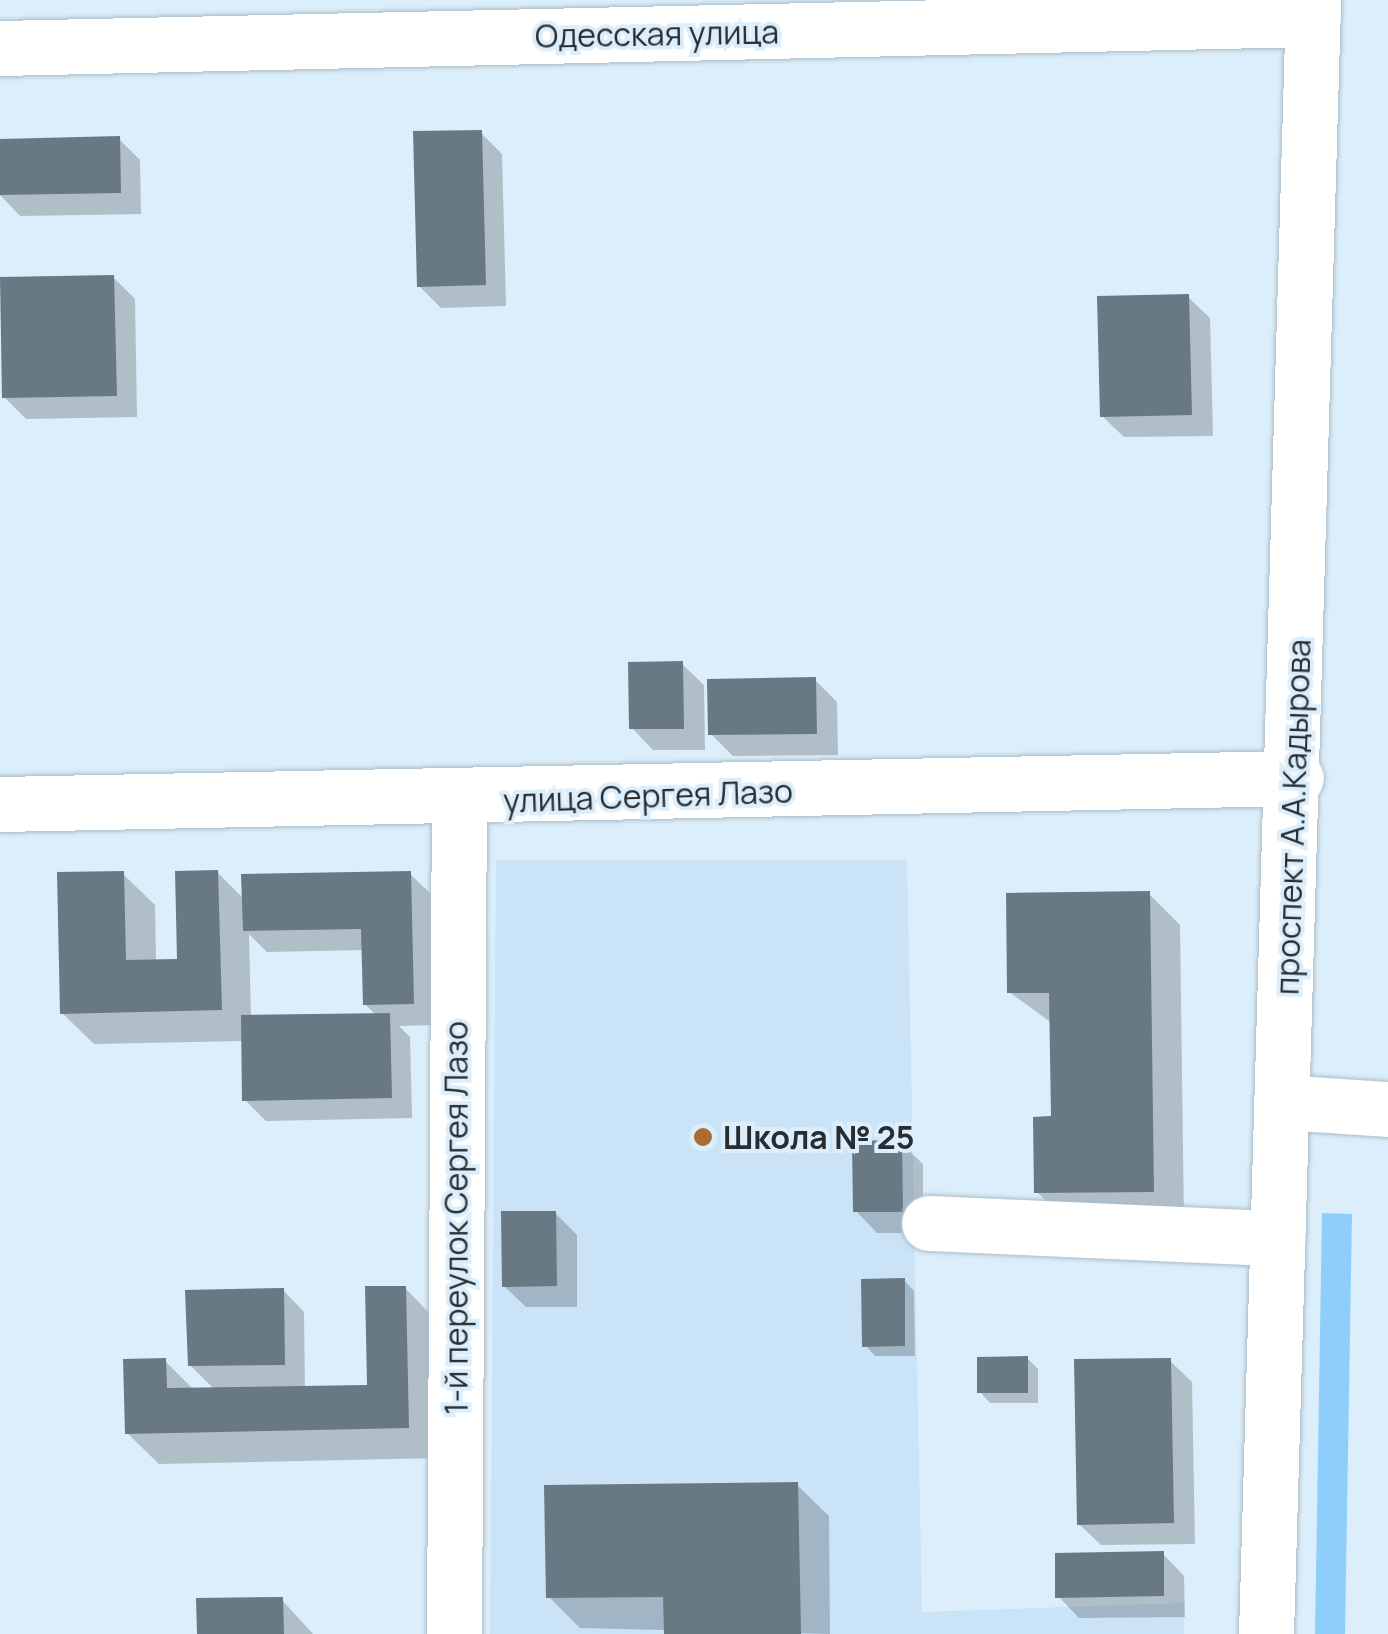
<!DOCTYPE html>
<meta charset="utf-8">
<style>
body{margin:0}
#map{position:relative;width:1388px;height:1634px;overflow:hidden;background:#dceefb;font-family:Manrope,sans-serif}
div>[style]{position:absolute}
.built>*{inset:0;background:#cae3f6}
.green>*{inset:0;background:#8ecefa}
.shadow>*{inset:0;background:#0003}
.building>*{inset:0;background:#687984}
.roads{filter:drop-shadow(0 0 2px #abbcc9) drop-shadow(0 0 2px #abbcc9)}
.minor>*{height:55px;margin:-27.5px;padding:0 27.5px;transform-origin:27.5px;border-radius:27.5px;background:#fff}
.dots>*{width:28px;height:28px;translate:-50% -50%;box-sizing:border-box;border:5px solid #dceefb;border-radius:50%}
span{translate:-50% -50%;white-space:nowrap;text-align:center;line-height:1.15;-webkit-text-stroke:8px #dceefb;paint-order:stroke}
.street-label{font-size:32px;color:#272e33}
.poi-label{font-size:32px;color:#272e33;font-weight:700}
.left{translate:0 -50%;text-align:left}
</style>
<div id="map">
<div class="built">
<i style="clip-path:polygon(496px 860px,907px 860px,922px 1612px,1184px 1603px,1184px 1634px,490px 1634px)"></i>
</div>
<div class="green">
<i style="clip-path:polygon(1322px 1213px,1352px 1214px,1345px 1634px,1315px 1634px)"></i>
</div>
<div class="shadow">
<i style="clip-path:polygon(481px 133px,502px 154px,506px 306px,441px 308px,419px 286px)"></i>
<i style="clip-path:polygon(119px 139px,140px 160px,141px 214px,20px 216px,0 195px,0 141px)"></i>
<i style="clip-path:polygon(113px 277px,135px 299px,137px 417px,26px 419px,4px 397px)"></i>
<i style="clip-path:polygon(1188px 297px,1210px 318px,1213px 436px,1124px 437px,1102px 416px)"></i>
<i style="clip-path:polygon(682px 664px,704px 685px,705px 750px,653px 750px,632px 728px)"></i>
<i style="clip-path:polygon(815px 680px,837px 702px,838px 755px,733px 756px,711px 734px)"></i>
<i style="clip-path:polygon(evenodd,217px 872px,244px 899px,410px 874px,432px 895px,434px 1025px,399px 1026px,410px 1037px,412px 1118px,266px 1121px,245px 1100px,244px 1041px,94px 1044px,62px 1013px,123px 874px,155px 905px,156px 962px,179px 961px,217px 872px,249px 934px,267px 952px,364px 950px,365px 1004px,377px 1016px,251px 1018px,249px 934px)"></i>
<i style="clip-path:polygon(1149px 894px,1180px 925px,1184px 1222px,1068px 1223px,1037px 1192px,1053px 1119px,1052px 1023px,1009px 992px)"></i>
<i style="clip-path:polygon(901px 1143px,923px 1164px,923px 1233px,877px 1233px,856px 1211px)"></i>
<i style="clip-path:polygon(555px 1213px,577px 1235px,577px 1307px,526px 1307px,504px 1286px)"></i>
<i style="clip-path:polygon(904px 1280px,914px 1291px,915px 1356px,875px 1356px,865px 1345px)"></i>
<i style="clip-path:polygon(405px 1288px,436px 1320px,439px 1458px,159px 1464px,127px 1433px,165px 1361px,194px 1390px,215px 1390px,190px 1365px,283px 1290px,304px 1312px,305px 1388px,370px 1387px)"></i>
<i style="clip-path:polygon(1027px 1358px,1038px 1369px,1038px 1403px,990px 1403px,980px 1392px)"></i>
<i style="clip-path:polygon(1170px 1361px,1192px 1382px,1195px 1544px,1101px 1545px,1079px 1524px)"></i>
<i style="clip-path:polygon(797px 1485px,829px 1516px,830px 1634px,580px 1628px,549px 1597px)"></i>
<i style="clip-path:polygon(1163px 1554px,1184px 1576px,1185px 1617px,1079px 1618px,1058px 1596px)"></i>
<i style="clip-path:polygon(282px 1600px,313px 1634px,199px 1634px)"></i>
</div>
<div class="building">
<i style="clip-path:polygon(482px 130px,486px 285px,417px 287px,413px 131px)"></i>
<i style="clip-path:polygon(120px 136px,121px 193px,0 195px,0 139px)"></i>
<i style="clip-path:polygon(114px 275px,117px 396px,2px 398px,0 277px)"></i>
<i style="clip-path:polygon(1189px 294px,1192px 415px,1100px 417px,1097px 296px)"></i>
<i style="clip-path:polygon(683px 661px,684px 729px,629px 729px,628px 662px)"></i>
<i style="clip-path:polygon(816px 677px,817px 734px,708px 735px,707px 679px)"></i>
<i style="clip-path:polygon(218px 870px,222px 1010px,60px 1014px,57px 872px,124px 871px,126px 960px,177px 959px,175px 871px)"></i>
<i style="clip-path:polygon(411px 871px,414px 1004px,363px 1005px,361px 929px,243px 931px,241px 874px)"></i>
<i style="clip-path:polygon(1150px 891px,1154px 1192px,1034px 1193px,1033px 1117px,1051px 1116px,1049px 993px,1007px 993px,1006px 893px)"></i>
<i style="clip-path:polygon(390px 1013px,392px 1098px,242px 1101px,241px 1015px)"></i>
<i style="clip-path:polygon(902px 1140px,903px 1212px,853px 1212px,852px 1141px)"></i>
<i style="clip-path:polygon(501px 1211px,556px 1211px,557px 1286px,502px 1287px)"></i>
<i style="clip-path:polygon(905px 1278px,905px 1346px,862px 1347px,861px 1279px)"></i>
<i style="clip-path:polygon(365px 1286px,406px 1286px,409px 1428px,125px 1434px,123px 1359px,166px 1358px,167px 1388px,367px 1385px)"></i>
<i style="clip-path:polygon(284px 1288px,285px 1365px,188px 1366px,185px 1290px)"></i>
<i style="clip-path:polygon(1028px 1356px,1028px 1393px,977px 1393px,977px 1357px)"></i>
<i style="clip-path:polygon(1171px 1358px,1174px 1523px,1077px 1525px,1074px 1359px)"></i>
<i style="clip-path:polygon(798px 1482px,801px 1634px,664px 1634px,663px 1597px,546px 1598px,544px 1485px)"></i>
<i style="clip-path:polygon(1164px 1551px,1164px 1596px,1055px 1598px,1055px 1553px)"></i>
<i style="clip-path:polygon(283px 1597px,284px 1634px,197px 1634px,196px 1598px)"></i>
</div>
<div class="roads">
<div class="minor">
<i style="left:0;top:48px;width:1313px;rotate:-1.27deg"></i>
<i style="left:0;top:804px;width:1296px;rotate:-1.15deg"></i>
<i style="left:1282px;top:1102px;width:106px;rotate:3.8deg"></i>
<i style="left:929px;top:1223px;width:349px;rotate:2.5deg"></i>
<i style="left:454px;top:1634px;width:833px;rotate:-89.66deg"></i>
<i style="left:1266px;top:1634px;width:1635px;rotate:-88.35deg"></i>
</div>
</div>
<div class="dots">
<i style="left:703px;top:1137px;background:#ab6b33"></i>
</div>
<div class="street-label">
<span style="left:657px;top:34px;rotate:-1deg">Одесская улица</span>
<span style="left:648px;top:796px;rotate:-2deg">улица Сергея Лазо</span>
<span style="left:1293px;top:817px;rotate:-88deg">проспект А.А.Кадырова</span>
<span style="left:456px;top:1218px;rotate:-90deg">1-й переулок Сергея Лазо</span>
</div>
<div class="poi-label">
<span class="left" style="left:723px;top:1137px">Школа № 25</span>
</div>
</div>
